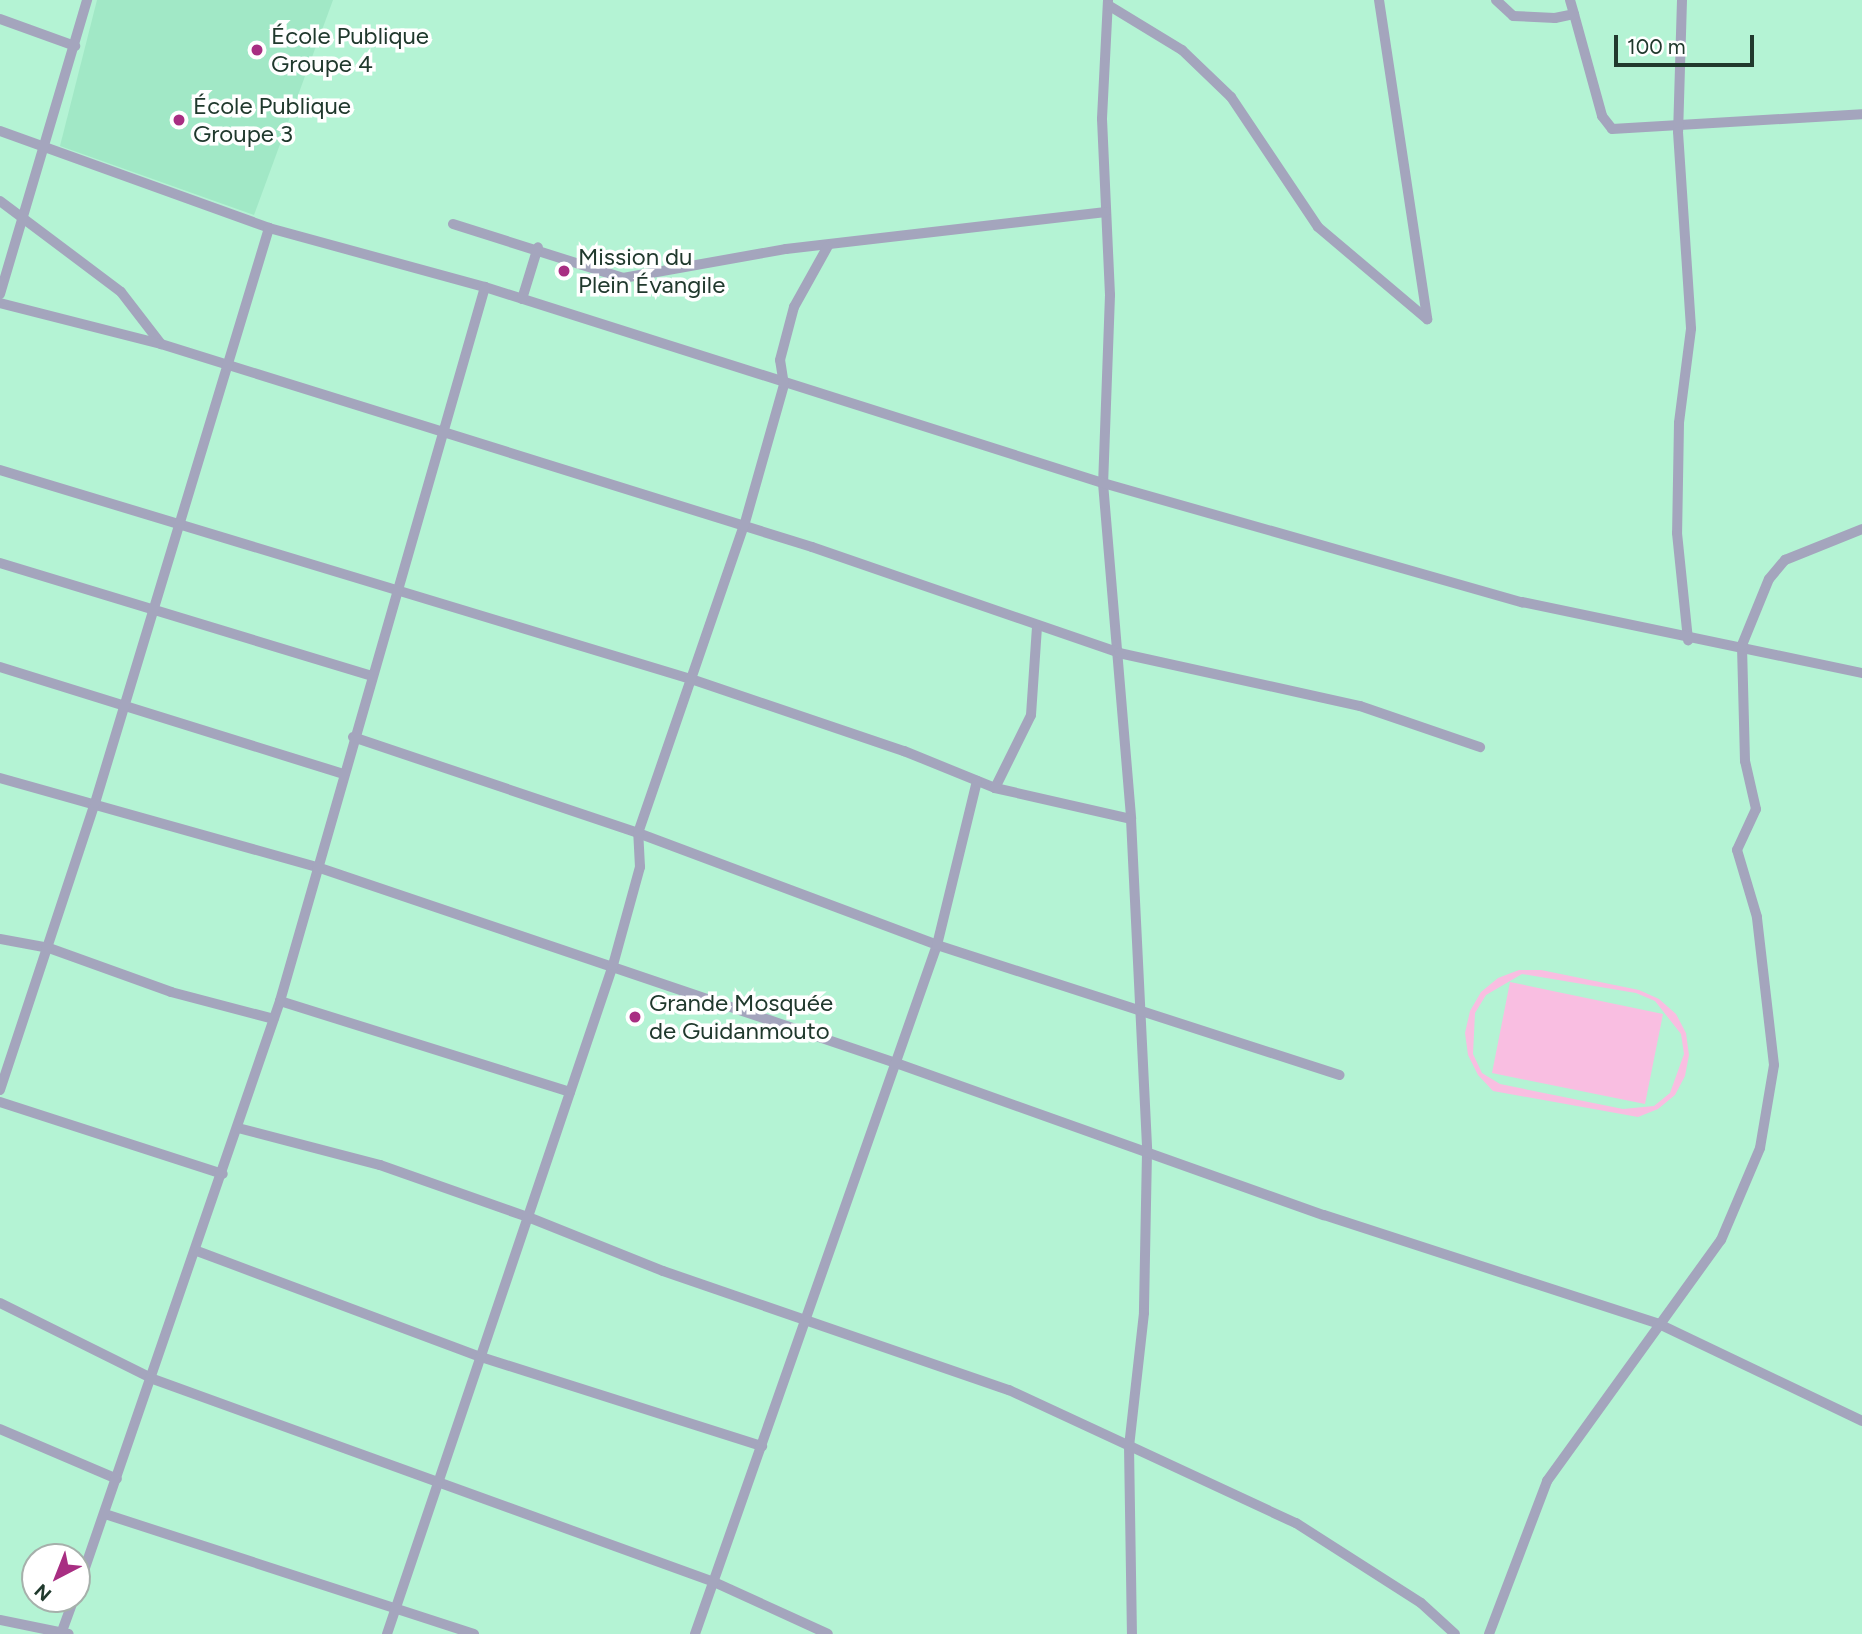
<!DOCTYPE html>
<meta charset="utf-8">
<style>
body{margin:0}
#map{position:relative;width:1862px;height:1634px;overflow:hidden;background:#b4f3d4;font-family:Figtree,sans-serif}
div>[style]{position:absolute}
.built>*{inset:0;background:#a1e8c6}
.green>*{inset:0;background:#f9bee1}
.minor>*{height:10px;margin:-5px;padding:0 5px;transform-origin:5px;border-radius:5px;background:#a4a5bd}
.dots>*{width:19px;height:19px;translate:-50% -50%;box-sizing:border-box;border:4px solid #fff;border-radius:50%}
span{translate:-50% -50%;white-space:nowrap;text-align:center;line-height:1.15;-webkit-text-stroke:7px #fff;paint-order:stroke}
.poi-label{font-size:24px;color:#20392d}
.left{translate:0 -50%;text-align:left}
.north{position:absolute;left:21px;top:1543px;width:70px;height:70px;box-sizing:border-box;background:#fff;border:2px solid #a6b0ab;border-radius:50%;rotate:222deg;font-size:19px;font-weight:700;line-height:28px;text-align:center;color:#20392d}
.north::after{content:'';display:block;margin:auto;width:24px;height:32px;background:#a82e82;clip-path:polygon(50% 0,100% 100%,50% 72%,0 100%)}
.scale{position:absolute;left:1614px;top:35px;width:140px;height:32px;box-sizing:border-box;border:4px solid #20392d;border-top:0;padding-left:9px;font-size:21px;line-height:24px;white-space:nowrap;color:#20392d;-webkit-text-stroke:5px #fff;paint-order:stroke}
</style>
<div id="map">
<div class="built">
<i style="clip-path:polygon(97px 0,333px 0,254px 215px,60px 146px)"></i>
</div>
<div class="green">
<i style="clip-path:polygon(evenodd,1519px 970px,1541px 970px,1639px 990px,1659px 999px,1676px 1014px,1686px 1033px,1689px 1055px,1685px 1076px,1675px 1095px,1658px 1109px,1638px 1117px,1493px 1091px,1478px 1075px,1468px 1055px,1465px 1033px,1470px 1011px,1481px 992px,1498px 978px,1519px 970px,1522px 974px,1636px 993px,1655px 1001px,1681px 1034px,1684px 1054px,1670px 1093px,1654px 1106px,1623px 1109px,1500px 1084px,1482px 1073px,1473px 1054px,1475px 1013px,1486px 995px,1522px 974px)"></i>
<i style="clip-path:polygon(1510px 982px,1663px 1014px,1645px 1104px,1492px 1073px)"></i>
</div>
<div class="minor">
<i style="left:1108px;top:0;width:119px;rotate:92.9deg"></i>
<i style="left:1102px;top:119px;width:176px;rotate:87.4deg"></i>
<i style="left:1110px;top:295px;width:188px;rotate:92.1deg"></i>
<i style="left:1103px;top:483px;width:337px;rotate:85.2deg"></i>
<i style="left:1131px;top:819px;width:333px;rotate:87.2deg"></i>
<i style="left:1147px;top:1152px;width:161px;rotate:91.1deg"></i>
<i style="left:1144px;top:1313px;width:134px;rotate:96.4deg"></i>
<i style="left:1129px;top:1446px;width:188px;rotate:89.1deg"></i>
<i style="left:1379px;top:0;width:323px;rotate:81.4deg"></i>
<i style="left:1496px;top:0;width:23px;rotate:43deg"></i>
<i style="left:1513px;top:16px;width:42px;rotate:2.7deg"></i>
<i style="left:1555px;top:18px;width:19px;rotate:-12deg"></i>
<i style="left:1574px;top:14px;width:106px;rotate:74.6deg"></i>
<i style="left:1602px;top:116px;width:16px;rotate:52deg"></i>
<i style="left:1612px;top:129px;width:250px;rotate:-3.4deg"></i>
<i style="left:1570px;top:0;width:15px;rotate:74deg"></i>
<i style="left:1682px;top:0;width:132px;rotate:91.7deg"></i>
<i style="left:1678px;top:132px;width:197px;rotate:86.2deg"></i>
<i style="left:1691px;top:329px;width:95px;rotate:97.3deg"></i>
<i style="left:1679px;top:423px;width:110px;rotate:91deg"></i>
<i style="left:1677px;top:533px;width:108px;rotate:84.1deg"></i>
<i style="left:1108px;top:5px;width:87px;rotate:31.3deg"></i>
<i style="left:1182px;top:50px;width:68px;rotate:43.8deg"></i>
<i style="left:1231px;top:97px;width:156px;rotate:56.2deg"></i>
<i style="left:1318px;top:227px;width:143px;rotate:40.2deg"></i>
<i style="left:0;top:19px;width:80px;rotate:19.8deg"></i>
<i style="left:0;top:131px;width:286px;rotate:19.8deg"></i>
<i style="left:269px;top:228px;width:224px;rotate:15.3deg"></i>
<i style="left:485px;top:287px;width:648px;rotate:17.6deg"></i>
<i style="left:1103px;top:483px;width:436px;rotate:15.9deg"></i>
<i style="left:1522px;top:602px;width:347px;rotate:11.8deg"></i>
<i style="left:0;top:201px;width:151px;rotate:36.9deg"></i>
<i style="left:121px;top:292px;width:66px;rotate:52.4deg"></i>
<i style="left:453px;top:224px;width:178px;rotate:17.6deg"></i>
<i style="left:623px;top:278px;width:166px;rotate:-10.1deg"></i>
<i style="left:786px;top:249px;width:322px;rotate:-6.6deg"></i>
<i style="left:0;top:294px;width:307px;rotate:-73.5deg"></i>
<i style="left:522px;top:299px;width:54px;rotate:-72.9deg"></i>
<i style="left:0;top:303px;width:166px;rotate:14.3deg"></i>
<i style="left:161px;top:344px;width:682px;rotate:17.32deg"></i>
<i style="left:812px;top:547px;width:325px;rotate:19deg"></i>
<i style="left:1119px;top:653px;width:247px;rotate:12.4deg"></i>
<i style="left:1360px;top:706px;width:127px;rotate:18.9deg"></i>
<i style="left:0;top:470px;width:725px;rotate:16.84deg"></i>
<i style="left:694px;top:680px;width:222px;rotate:18.7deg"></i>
<i style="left:904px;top:751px;width:98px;rotate:22.1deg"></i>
<i style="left:995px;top:788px;width:139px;rotate:12.8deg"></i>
<i style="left:0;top:563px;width:388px;rotate:16.9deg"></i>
<i style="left:0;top:667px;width:359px;rotate:17.3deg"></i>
<i style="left:353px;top:737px;width:301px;rotate:18.6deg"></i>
<i style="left:638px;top:833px;width:319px;rotate:20.5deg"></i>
<i style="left:937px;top:945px;width:423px;rotate:17.9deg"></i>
<i style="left:0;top:778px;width:329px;rotate:15.7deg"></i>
<i style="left:317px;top:867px;width:611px;rotate:18.7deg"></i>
<i style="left:896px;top:1063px;width:454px;rotate:19.6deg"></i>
<i style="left:1324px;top:1215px;width:352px;rotate:18deg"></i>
<i style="left:1659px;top:1324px;width:225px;rotate:25.5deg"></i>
<i style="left:995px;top:788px;width:81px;rotate:-63.7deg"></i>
<i style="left:1031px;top:715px;width:87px;rotate:-86.1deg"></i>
<i style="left:0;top:939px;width:50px;rotate:10.4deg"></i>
<i style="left:49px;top:948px;width:130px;rotate:19.8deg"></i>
<i style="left:171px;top:992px;width:106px;rotate:14.7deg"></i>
<i style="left:280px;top:1001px;width:304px;rotate:17.4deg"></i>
<i style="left:0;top:1090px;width:302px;rotate:-71.7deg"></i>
<i style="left:95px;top:803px;width:601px;rotate:-73.16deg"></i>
<i style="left:0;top:1102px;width:234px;rotate:17.9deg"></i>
<i style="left:238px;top:1128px;width:147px;rotate:14.6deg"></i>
<i style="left:380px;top:1165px;width:157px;rotate:19.4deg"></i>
<i style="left:528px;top:1217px;width:145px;rotate:21.8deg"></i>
<i style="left:663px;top:1271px;width:366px;rotate:19deg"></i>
<i style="left:1009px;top:1390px;width:316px;rotate:24.9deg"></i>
<i style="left:1296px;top:1523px;width:148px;rotate:32.6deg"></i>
<i style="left:1421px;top:1603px;width:46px;rotate:42.4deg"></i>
<i style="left:197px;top:1251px;width:303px;rotate:20.5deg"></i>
<i style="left:481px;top:1357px;width:295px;rotate:17.6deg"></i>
<i style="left:0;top:1303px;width:171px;rotate:26.4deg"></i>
<i style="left:153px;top:1379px;width:597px;rotate:19.89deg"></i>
<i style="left:714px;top:1582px;width:125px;rotate:24.5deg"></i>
<i style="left:0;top:1429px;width:127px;rotate:23.1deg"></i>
<i style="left:105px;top:1514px;width:388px;rotate:18deg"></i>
<i style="left:77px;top:1591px;width:624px;rotate:-71.01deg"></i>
<i style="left:280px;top:1001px;width:743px;rotate:-73.98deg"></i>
<i style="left:0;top:1620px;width:70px;rotate:11.5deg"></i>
<i style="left:61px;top:1634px;width:37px;rotate:-70deg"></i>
<i style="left:387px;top:1634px;width:706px;rotate:-71.33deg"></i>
<i style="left:613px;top:965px;width:102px;rotate:-74.6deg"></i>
<i style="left:640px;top:867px;width:34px;rotate:-93deg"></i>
<i style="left:638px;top:833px;width:325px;rotate:-71deg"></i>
<i style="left:744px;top:526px;width:147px;rotate:-74.2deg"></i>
<i style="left:784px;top:385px;width:25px;rotate:-99deg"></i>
<i style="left:780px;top:360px;width:55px;rotate:-75.2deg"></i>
<i style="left:794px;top:307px;width:70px;rotate:-60.9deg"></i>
<i style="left:695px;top:1634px;width:730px;rotate:-70.65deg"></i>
<i style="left:937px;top:945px;width:169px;rotate:-76.3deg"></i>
<i style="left:1489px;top:1634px;width:164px;rotate:-69.2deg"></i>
<i style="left:1547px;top:1481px;width:297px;rotate:-54.2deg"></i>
<i style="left:1721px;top:1240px;width:100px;rotate:-67deg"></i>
<i style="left:1760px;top:1148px;width:84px;rotate:-80.4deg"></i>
<i style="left:1774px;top:1065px;width:149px;rotate:-96.6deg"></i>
<i style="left:1757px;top:917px;width:70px;rotate:-106.6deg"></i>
<i style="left:1737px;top:850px;width:45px;rotate:-65.1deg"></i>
<i style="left:1756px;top:809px;width:49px;rotate:-102.9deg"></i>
<i style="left:1745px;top:761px;width:116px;rotate:-91.5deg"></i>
<i style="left:1742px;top:645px;width:71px;rotate:-67.8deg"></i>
<i style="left:1769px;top:579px;width:25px;rotate:-50deg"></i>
<i style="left:1785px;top:560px;width:83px;rotate:-21.9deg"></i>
</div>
<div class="dots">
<i style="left:257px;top:50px;background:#a82e82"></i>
<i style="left:179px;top:120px;background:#a82e82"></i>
<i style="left:564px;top:271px;background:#a82e82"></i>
<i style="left:635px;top:1017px;background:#a82e82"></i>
</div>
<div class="poi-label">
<span class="left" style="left:271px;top:50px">École Publique<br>Groupe 4</span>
<span class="left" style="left:193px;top:120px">École Publique<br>Groupe 3</span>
<span class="left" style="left:578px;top:271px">Mission du<br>Plein Évangile</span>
<span class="left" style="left:649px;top:1017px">Grande Mosquée<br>de Guidanmouto</span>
</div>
<div class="north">N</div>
<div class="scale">100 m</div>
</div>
